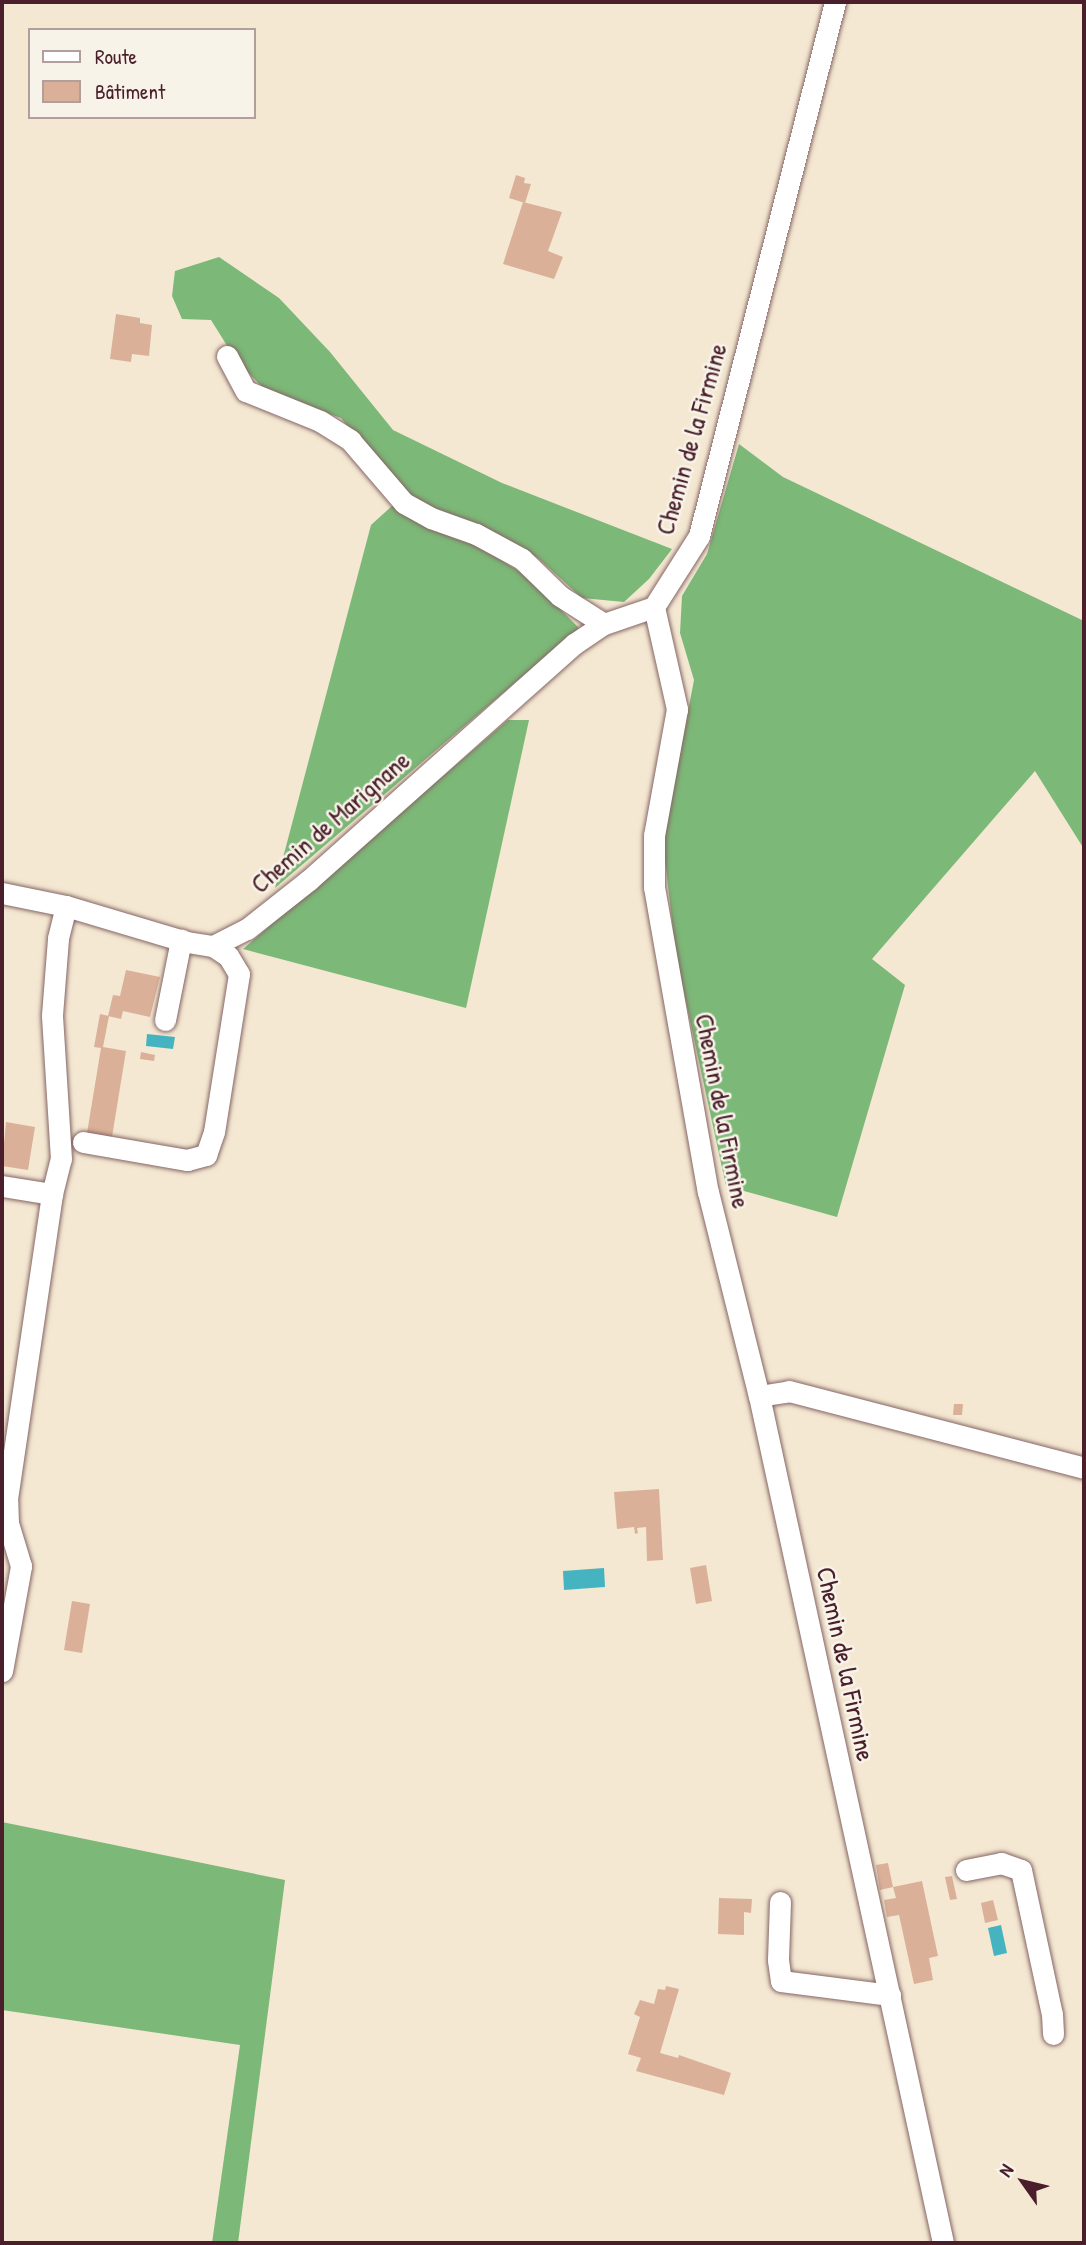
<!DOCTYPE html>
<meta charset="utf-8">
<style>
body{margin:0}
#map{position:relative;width:1086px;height:2245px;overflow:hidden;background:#f4e8d2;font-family:"Patrick Hand",sans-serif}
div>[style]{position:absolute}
.forest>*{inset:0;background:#7cb878}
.water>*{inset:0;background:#45b4c0}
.building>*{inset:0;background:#dbb099}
.roads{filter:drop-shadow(0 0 2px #866565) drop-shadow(0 0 2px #866565)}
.minor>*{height:21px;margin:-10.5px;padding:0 10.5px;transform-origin:10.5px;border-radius:10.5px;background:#fff}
span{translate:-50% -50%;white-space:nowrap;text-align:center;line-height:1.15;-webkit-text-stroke:5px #f7f3e8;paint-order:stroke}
.street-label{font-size:26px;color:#4a1f2b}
.frame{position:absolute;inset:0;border:4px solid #4a1f2b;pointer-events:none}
.legend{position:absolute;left:28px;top:28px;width:228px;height:91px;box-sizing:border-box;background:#f7f3e8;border:2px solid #b29e9c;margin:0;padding:9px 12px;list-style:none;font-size:21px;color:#4a1f2b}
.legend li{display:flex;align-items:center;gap:14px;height:35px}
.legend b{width:35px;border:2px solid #b29e9c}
.north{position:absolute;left:988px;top:2147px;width:70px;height:70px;-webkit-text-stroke:5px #f7f3e8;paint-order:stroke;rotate:304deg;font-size:19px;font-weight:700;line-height:28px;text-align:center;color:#4a1f2b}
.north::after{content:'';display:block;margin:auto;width:24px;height:32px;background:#4a1f2b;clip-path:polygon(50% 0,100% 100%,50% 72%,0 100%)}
</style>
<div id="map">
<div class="forest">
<i style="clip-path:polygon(219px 257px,279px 298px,330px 352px,393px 430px,502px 483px,672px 549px,649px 579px,624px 602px,582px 598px,538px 558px,492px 533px,406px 497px,341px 418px,267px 392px,236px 360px,211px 320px,182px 319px,172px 296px,175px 271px)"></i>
<i style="clip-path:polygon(739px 444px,783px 477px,1084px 621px,1084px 849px,1035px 771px,872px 959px,905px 985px,837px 1217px,726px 1186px,676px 956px,663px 842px,694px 680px,680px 633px,682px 596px,707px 554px)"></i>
<i style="clip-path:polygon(393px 505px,472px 542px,528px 577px,579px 628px,275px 888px,371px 525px)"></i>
<i style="clip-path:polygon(508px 720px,529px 720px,466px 1008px,243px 949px)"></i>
<i style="clip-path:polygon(2px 1822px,285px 1880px,238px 2243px,212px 2243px,240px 2045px,2px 2010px)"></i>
</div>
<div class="water">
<i style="clip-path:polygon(147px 1034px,175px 1037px,173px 1049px,146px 1046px)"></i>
<i style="clip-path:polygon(604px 1568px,605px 1587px,564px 1590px,563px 1571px)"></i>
<i style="clip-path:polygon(1001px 1925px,1007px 1953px,994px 1956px,988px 1928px)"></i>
</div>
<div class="building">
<i style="clip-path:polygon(516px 175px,525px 178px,524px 183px,531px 184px,525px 203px,509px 198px)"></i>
<i style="clip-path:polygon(523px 202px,562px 212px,548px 251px,563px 257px,554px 279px,503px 264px)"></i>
<i style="clip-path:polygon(116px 314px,140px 318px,140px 323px,152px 325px,149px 356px,132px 354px,131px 362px,110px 359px)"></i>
<i style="clip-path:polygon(126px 970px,160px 977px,150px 1017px,123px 1011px,121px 1019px,108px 1016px,113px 995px,120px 996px)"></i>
<i style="clip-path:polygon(100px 1014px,109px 1016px,103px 1047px,126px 1051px,112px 1137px,87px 1133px,101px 1048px,94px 1047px)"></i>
<i style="clip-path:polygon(141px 1052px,155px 1055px,154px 1061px,140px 1059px)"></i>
<i style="clip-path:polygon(6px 1122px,35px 1127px,28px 1170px,2px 1166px)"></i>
<i style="clip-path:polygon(954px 1404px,963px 1404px,962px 1415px,953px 1415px)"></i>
<i style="clip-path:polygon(659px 1489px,663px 1560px,647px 1561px,646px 1527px,637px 1528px,638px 1533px,635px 1534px,634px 1527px,617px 1529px,614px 1492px)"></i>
<i style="clip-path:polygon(706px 1565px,712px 1601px,696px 1604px,690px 1568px)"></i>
<i style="clip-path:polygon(72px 1601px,90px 1604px,82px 1653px,64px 1650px)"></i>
<i style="clip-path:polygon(888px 1863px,893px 1887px,880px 1890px,876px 1865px)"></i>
<i style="clip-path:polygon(952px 1876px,957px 1899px,950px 1900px,945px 1877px)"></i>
<i style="clip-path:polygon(922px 1881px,938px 1956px,929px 1958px,933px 1980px,914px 1984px,899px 1915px,887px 1917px,884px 1900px,896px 1898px,893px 1887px)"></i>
<i style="clip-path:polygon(719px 1898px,752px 1899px,751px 1913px,744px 1912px,744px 1935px,718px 1934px)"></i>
<i style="clip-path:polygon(993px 1900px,998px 1920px,985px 1923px,981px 1903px)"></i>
<i style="clip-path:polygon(666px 1986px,679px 1989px,660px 2053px,678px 2058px,679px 2055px,731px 2073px,724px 2095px,636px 2071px,641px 2058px,628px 2054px,640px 2017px,634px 2014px,640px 2000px,654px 2004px,658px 1989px,665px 1990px)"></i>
</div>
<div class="roads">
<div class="minor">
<i style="left:835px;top:2px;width:551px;rotate:104.29deg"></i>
<i style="left:699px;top:536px;width:84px;rotate:122.4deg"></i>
<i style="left:654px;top:607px;width:105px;rotate:77.3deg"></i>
<i style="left:677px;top:709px;width:128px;rotate:100.3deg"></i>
<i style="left:654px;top:835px;width:52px;rotate:90deg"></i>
<i style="left:654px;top:887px;width:310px;rotate:80deg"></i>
<i style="left:708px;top:1192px;width:210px;rotate:76deg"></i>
<i style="left:759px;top:1396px;width:867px;rotate:77.74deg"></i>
<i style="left:227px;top:356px;width:40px;rotate:62deg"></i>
<i style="left:246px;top:391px;width:80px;rotate:22.1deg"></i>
<i style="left:320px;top:421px;width:36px;rotate:32deg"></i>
<i style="left:350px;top:440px;width:83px;rotate:49.4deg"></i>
<i style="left:404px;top:503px;width:31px;rotate:29deg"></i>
<i style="left:431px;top:518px;width:48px;rotate:19.6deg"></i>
<i style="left:476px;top:534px;width:52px;rotate:28.5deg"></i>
<i style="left:522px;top:559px;width:53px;rotate:44.2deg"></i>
<i style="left:560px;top:596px;width:52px;rotate:32.5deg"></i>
<i style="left:2px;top:893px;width:65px;rotate:11.5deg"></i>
<i style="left:66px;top:906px;width:126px;rotate:16.6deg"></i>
<i style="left:187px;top:942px;width:26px;rotate:9deg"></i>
<i style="left:213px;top:946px;width:38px;rotate:-27deg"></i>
<i style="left:247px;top:929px;width:79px;rotate:-38.3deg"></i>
<i style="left:309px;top:880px;width:355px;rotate:-41.7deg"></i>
<i style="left:574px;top:644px;width:36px;rotate:-34deg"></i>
<i style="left:604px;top:624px;width:53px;rotate:-18.8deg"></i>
<i style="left:165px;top:1020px;width:82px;rotate:-78.7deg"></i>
<i style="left:83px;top:1142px;width:106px;rotate:9.8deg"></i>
<i style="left:187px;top:1160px;width:20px;rotate:-15deg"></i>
<i style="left:206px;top:1155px;width:24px;rotate:-71deg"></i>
<i style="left:214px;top:1132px;width:160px;rotate:-81deg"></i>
<i style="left:239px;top:974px;width:21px;rotate:-121deg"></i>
<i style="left:228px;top:956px;width:18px;rotate:-146deg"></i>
<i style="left:2px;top:1186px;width:51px;rotate:9.1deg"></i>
<i style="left:52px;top:1194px;width:36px;rotate:-76deg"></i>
<i style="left:61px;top:1159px;width:144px;rotate:-93.6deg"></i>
<i style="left:52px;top:1015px;width:77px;rotate:-85.5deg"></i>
<i style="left:58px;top:938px;width:33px;rotate:-76deg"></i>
<i style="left:759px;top:1396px;width:30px;rotate:-9deg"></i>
<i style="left:789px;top:1391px;width:305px;rotate:14.6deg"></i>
<i style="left:2px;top:1671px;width:107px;rotate:-79.7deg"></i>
<i style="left:21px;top:1566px;width:45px;rotate:-106.8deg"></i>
<i style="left:8px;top:1523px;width:24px;rotate:-92deg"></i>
<i style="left:7px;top:1499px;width:308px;rotate:-81.6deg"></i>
<i style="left:966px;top:1870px;width:36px;rotate:-11deg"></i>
<i style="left:1001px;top:1863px;width:21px;rotate:19deg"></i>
<i style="left:1021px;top:1870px;width:147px;rotate:77.9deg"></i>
<i style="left:1052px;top:2014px;width:20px;rotate:87deg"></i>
<i style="left:780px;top:1902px;width:58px;rotate:92deg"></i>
<i style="left:778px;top:1960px;width:21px;rotate:82deg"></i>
<i style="left:781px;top:1981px;width:110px;rotate:7.3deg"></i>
</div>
</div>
<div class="street-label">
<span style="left:691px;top:439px;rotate:-74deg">Chemin de la Firmine</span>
<span style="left:330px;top:822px;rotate:-41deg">Chemin de Marignane</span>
<span style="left:723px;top:1111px;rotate:79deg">Chemin de la Firmine</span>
<span style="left:846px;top:1664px;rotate:78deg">Chemin de la Firmine</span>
</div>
<div class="frame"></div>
<ul class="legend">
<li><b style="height:9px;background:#fff"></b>Route</li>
<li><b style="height:19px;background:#dbb099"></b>Bâtiment</li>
</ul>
<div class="north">N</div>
</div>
